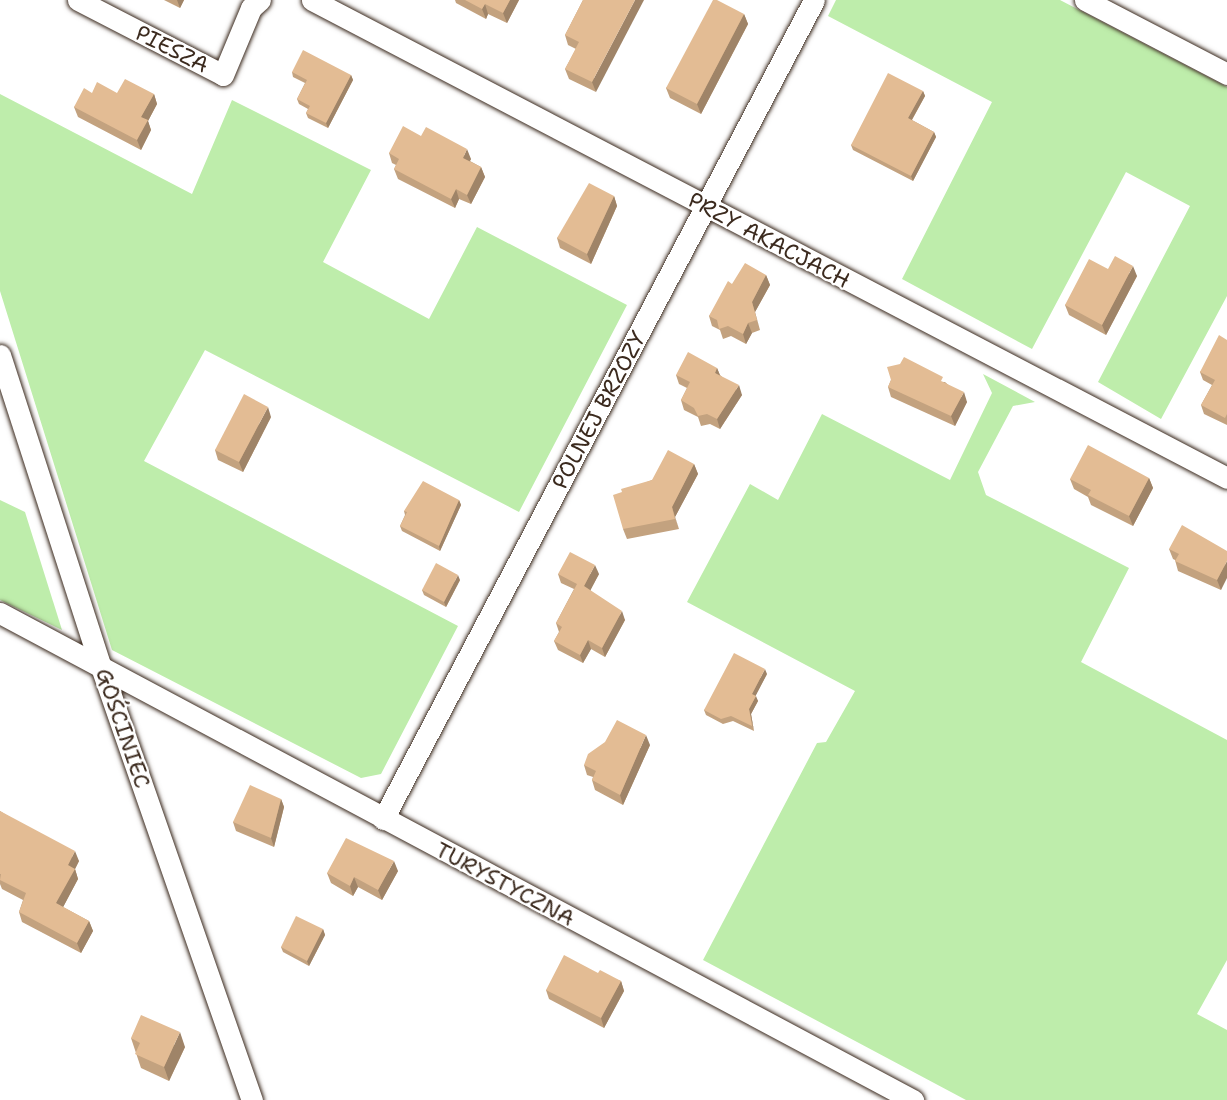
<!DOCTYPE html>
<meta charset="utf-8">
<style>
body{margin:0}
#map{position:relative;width:1227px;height:1100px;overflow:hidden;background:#fff;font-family:"Shantell Sans",sans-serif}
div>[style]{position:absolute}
.green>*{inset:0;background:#beedab}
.roads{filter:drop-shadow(0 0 2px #3b2a1e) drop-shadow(0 0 2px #3b2a1e)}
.street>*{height:21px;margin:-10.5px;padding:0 10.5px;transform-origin:10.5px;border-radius:10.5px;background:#fff}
.wall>*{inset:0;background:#c3a27f}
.shaded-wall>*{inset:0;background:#9f8468}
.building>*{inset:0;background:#e3bc94}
span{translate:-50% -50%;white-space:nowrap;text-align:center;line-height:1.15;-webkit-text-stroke:4.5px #fff;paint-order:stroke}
.street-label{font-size:22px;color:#3b2a1e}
</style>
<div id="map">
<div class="green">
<i style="clip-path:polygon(836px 0,1060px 0,1227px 87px,1227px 296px,1161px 419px,1098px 382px,1190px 206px,1126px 172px,1032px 349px,902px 279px,992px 102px,828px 16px)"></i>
<i style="clip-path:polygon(0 94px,192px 194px,232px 100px,371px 170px,323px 262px,429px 319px,477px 227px,627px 305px,519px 512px,205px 350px,144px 461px,458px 626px,381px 774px,361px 778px,112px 650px,0 291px)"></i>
<i style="clip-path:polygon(983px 374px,1035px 402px,1013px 406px,978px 472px,986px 495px,1129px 568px,1081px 662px,1227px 740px,1227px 960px,1197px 1014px,1227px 1030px,1227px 1100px,966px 1100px,703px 960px,817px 743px,826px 742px,855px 691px,687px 602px,750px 484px,778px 500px,822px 414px,950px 480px,992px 393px)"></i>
<i style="clip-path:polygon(0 500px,25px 512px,62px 630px,0 600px)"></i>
</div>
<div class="roads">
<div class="street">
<i style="left:78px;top:0;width:163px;rotate:27.3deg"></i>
<i style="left:223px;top:75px;width:73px;rotate:-67.3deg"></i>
<i style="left:251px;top:8px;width:12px;rotate:-42deg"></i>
<i style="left:312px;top:0;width:1032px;rotate:27.58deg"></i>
<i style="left:1085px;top:0;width:160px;rotate:27.5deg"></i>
<i style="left:0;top:355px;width:325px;rotate:72.1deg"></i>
<i style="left:100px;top:664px;width:462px;rotate:70.8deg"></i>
<i style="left:0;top:613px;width:1035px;rotate:28.08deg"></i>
<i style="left:383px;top:819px;width:925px;rotate:-62.24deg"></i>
</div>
</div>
<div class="wall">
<i style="clip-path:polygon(164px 0,184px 0,180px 8px)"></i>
<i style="clip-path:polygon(455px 0,519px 0,507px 23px,488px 14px,486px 19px,456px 3px)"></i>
<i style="clip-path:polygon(583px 0,596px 92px,569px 79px,565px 69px,576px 49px,568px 45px,565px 35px)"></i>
<i style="clip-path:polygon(744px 14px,748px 24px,701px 114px,670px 98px,666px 88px)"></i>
<i style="clip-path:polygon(292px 72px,351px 75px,353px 80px,328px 128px,308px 118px,306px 113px,308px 109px,299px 104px,297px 99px,305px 83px,293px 77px)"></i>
<i style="clip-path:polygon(923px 91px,925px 96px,912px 120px,934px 132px,936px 137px,913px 181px,853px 150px,851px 145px)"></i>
<i style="clip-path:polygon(92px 93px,154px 94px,157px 104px,148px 121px,151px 130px,141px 150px,78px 117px,74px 107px)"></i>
<i style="clip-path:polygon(421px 136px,471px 159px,470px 161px,481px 167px,485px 177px,471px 204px,459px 199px,455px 208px,398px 179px,394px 169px,396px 165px,392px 163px,389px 153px)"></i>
<i style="clip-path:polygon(614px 196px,617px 206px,591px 264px,560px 248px,557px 238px)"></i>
<i style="clip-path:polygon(1108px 269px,1137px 276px,1106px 335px,1069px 315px,1065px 305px)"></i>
<i style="clip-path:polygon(766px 275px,770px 285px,755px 312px,760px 330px,752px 333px,746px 344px,731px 336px,723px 339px,720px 330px,712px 326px,709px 316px,732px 284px)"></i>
<i style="clip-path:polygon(1227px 340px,1227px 425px,1204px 414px,1201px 405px,1212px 385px,1203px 380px,1200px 372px)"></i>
<i style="clip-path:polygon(717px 368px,720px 375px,742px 395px,720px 429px,710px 424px,701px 426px,698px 417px,684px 410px,681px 400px,687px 388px,679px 384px,676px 375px)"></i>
<i style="clip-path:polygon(891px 380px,945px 382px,967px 402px,955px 426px,891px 397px,888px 387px)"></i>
<i style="clip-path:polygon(271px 417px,243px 472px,218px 460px,215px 450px)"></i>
<i style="clip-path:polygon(694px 464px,698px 474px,675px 517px,679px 529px,627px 539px,623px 529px,622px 492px,652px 480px)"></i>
<i style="clip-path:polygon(1149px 478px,1153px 488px,1133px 526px,1091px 505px,1088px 497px,1074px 489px,1070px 479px)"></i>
<i style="clip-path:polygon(459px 500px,461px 505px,440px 551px,402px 531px,400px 526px,405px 515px,404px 511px)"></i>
<i style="clip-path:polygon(1169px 549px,1227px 551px,1221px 590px,1178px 571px,1175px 560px,1173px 559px)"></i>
<i style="clip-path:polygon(558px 574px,599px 574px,590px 590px,625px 620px,605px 657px,591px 649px,583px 663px,558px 650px,554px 641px,559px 632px,556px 623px,574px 589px,561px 583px)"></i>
<i style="clip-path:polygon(460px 580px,446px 607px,424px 595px,422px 590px)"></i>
<i style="clip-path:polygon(767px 674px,755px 696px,758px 701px,751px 714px,754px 731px,733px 721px,723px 724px,706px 715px,704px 710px)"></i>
<i style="clip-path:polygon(650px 745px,623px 805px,595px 790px,592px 780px,593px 777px,587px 775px,584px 765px)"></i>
<i style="clip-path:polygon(281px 799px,284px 807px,274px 847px,236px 831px,233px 822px)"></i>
<i style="clip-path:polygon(0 811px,79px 861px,75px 869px,78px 879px,63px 907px,89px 921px,93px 931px,81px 953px,22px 922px,19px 912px,23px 900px,2px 889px,0 884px)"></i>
<i style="clip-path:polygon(398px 871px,382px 900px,358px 887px,353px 896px,331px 883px,327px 873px)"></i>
<i style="clip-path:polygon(323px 929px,325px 935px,309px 966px,283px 952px,281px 947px)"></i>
<i style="clip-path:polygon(598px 973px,621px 981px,624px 991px,604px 1028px,549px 999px,546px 990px)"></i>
<i style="clip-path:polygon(131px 1038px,185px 1047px,169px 1081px,141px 1068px)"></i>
</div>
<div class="shaded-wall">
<i style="clip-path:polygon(177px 0,184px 0,180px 8px)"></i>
<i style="clip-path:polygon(510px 0,519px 0,507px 23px,503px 13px)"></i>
<i style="clip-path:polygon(635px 0,644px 0,596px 92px,592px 82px)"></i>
<i style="clip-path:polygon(485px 4px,488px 14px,486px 19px,482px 9px)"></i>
<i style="clip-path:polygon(744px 14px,748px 24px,701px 114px,697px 104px)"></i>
<i style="clip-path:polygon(351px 75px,353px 80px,328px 128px,326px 123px)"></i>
<i style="clip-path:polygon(923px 91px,925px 96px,910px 123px,908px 118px)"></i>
<i style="clip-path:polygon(154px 94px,157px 104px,148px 121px,151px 130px,141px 150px,137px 140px,141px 117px)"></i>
<i style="clip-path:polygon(934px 132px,936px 137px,913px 181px,911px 176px)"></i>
<i style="clip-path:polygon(467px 149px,471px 159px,466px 168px,463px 158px)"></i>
<i style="clip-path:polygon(481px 167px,485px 177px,471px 204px,467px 195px)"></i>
<i style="clip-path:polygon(456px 189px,459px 199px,455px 208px,451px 199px)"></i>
<i style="clip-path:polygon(614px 196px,617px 206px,591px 264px,587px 254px)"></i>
<i style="clip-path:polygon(1133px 266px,1137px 276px,1106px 335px,1102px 325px)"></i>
<i style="clip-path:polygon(766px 275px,770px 285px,755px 312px,760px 330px,752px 302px)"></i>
<i style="clip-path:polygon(748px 323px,752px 333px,746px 344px,743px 334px)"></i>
<i style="clip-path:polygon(717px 368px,721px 378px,715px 373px)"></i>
<i style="clip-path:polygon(739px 385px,742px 395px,720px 429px,717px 419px)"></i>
<i style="clip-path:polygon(964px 392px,967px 402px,955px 426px,951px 416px)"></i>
<i style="clip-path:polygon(268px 407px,271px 417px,243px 472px,239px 462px)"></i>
<i style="clip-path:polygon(694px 464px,698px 474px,675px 517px,679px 529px,672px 507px)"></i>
<i style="clip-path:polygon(1149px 478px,1153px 488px,1133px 526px,1129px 516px)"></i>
<i style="clip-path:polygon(459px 500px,461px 505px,440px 551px,439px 546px)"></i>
<i style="clip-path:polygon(1227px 561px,1227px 578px,1221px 590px,1217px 580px)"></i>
<i style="clip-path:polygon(595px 565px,599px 574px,588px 595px,584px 586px)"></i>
<i style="clip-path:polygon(458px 575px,460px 580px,446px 607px,444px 602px)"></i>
<i style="clip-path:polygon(622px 611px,625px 620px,605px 657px,602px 648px)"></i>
<i style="clip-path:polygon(588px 640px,591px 649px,583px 663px,580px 655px)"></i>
<i style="clip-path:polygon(765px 669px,767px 674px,754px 699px,752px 694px)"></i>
<i style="clip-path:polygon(756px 696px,758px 701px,751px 714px,754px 731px,749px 709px)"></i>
<i style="clip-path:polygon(646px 735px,650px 745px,623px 805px,620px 795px)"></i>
<i style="clip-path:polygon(281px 799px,284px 807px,274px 847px,271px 838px)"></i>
<i style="clip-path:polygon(75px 851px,79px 861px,75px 869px,78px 879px,60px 913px,56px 903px,68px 865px)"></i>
<i style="clip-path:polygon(394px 861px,398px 871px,382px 900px,378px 890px)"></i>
<i style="clip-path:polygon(354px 877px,358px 887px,353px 896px,350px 886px)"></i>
<i style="clip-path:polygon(89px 921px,93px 931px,81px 953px,77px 943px)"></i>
<i style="clip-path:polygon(323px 929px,325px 935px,309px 966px,307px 961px)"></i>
<i style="clip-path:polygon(621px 981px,624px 991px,604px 1028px,601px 1018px)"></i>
<i style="clip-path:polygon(180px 1032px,185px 1047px,169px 1081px,164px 1067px)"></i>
</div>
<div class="building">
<i style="clip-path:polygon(465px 0,510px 0,503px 13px,485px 4px,482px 9px)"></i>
<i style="clip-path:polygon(583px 0,635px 0,592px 82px,565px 69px,579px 42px,565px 35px)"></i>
<i style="clip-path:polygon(713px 0,717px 0,744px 14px,697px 104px,666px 88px)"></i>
<i style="clip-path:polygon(303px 50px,351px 75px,326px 123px,306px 113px,310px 106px,297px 99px,307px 80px,292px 72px)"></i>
<i style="clip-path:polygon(888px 73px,923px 91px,908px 118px,934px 132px,911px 176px,851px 145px)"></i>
<i style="clip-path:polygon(125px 79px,154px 94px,141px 117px,148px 120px,137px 140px,74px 107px,84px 88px,92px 93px,97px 82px,117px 93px)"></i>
<i style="clip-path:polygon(403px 126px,421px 136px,426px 127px,467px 149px,463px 158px,481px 167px,467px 195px,456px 189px,451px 199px,394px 169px,399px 159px,389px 153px)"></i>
<i style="clip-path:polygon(589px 183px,614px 196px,587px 254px,557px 238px)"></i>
<i style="clip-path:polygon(1115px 256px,1133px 266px,1102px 325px,1065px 305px,1089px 259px,1108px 269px)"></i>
<i style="clip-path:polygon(745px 263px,766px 275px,752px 302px,757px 320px,748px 323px,743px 334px,728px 326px,719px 329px,717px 320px,709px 316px,728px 281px,732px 284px)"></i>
<i style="clip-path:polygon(1219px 335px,1227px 340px,1227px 414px,1225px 418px,1201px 405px,1215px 380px,1200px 372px)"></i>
<i style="clip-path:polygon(688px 352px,717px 368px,715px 373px,739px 385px,717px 419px,707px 414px,698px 416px,694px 408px,681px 400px,690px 382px,676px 375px)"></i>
<i style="clip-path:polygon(904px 357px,943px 377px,941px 381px,964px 392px,951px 416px,888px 387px,891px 380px,887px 367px,900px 364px)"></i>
<i style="clip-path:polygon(244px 394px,268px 407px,239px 462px,215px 450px)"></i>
<i style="clip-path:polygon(1088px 445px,1149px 478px,1129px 516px,1088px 495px,1091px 490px,1070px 479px)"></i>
<i style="clip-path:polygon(668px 450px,694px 464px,672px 507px,675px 519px,623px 529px,613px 495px,622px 492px,621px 489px,652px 480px)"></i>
<i style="clip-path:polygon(423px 481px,459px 500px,439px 546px,400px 526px,407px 512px,404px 511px)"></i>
<i style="clip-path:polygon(1182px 525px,1227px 551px,1227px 561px,1217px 580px,1175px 561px,1179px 554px,1169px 549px)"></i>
<i style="clip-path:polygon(570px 552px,595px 565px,584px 586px,622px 611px,602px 648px,588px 640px,580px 655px,554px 641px,562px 627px,556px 623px,577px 584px,558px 574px)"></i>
<i style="clip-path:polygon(436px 563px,458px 575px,444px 602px,422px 590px)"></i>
<i style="clip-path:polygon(734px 653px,765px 669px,752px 694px,756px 696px,749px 709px,752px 726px,731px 716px,721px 719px,704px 710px)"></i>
<i style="clip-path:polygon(617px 720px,646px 735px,620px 795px,592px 780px,596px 771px,584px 765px,588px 754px,605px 742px)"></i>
<i style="clip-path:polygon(250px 785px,281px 799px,271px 838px,233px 822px)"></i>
<i style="clip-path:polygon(0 811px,75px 851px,68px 865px,75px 869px,56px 903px,89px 921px,77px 943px,19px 912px,26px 893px,0 880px,1px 874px,0 874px)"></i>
<i style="clip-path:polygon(346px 838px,394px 861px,378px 890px,354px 877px,350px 886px,327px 873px)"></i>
<i style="clip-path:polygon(296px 916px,323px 929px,307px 961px,281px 947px)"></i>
<i style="clip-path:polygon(564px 955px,598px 973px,600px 970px,621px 981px,601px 1018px,546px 990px)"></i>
<i style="clip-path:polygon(141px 1015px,180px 1032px,164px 1067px,135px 1054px,140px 1043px,131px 1038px)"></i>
</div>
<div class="street-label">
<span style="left:172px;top:49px;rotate:27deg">PIESZA</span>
<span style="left:769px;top:240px;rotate:28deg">PRZY AKACJACH</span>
<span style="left:599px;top:410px;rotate:-62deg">POLNEJ BRZOZY</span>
<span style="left:123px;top:728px;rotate:71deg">GOŚCINIEC</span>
<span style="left:505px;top:884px;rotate:28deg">TURYSTYCZNA</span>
</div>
</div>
